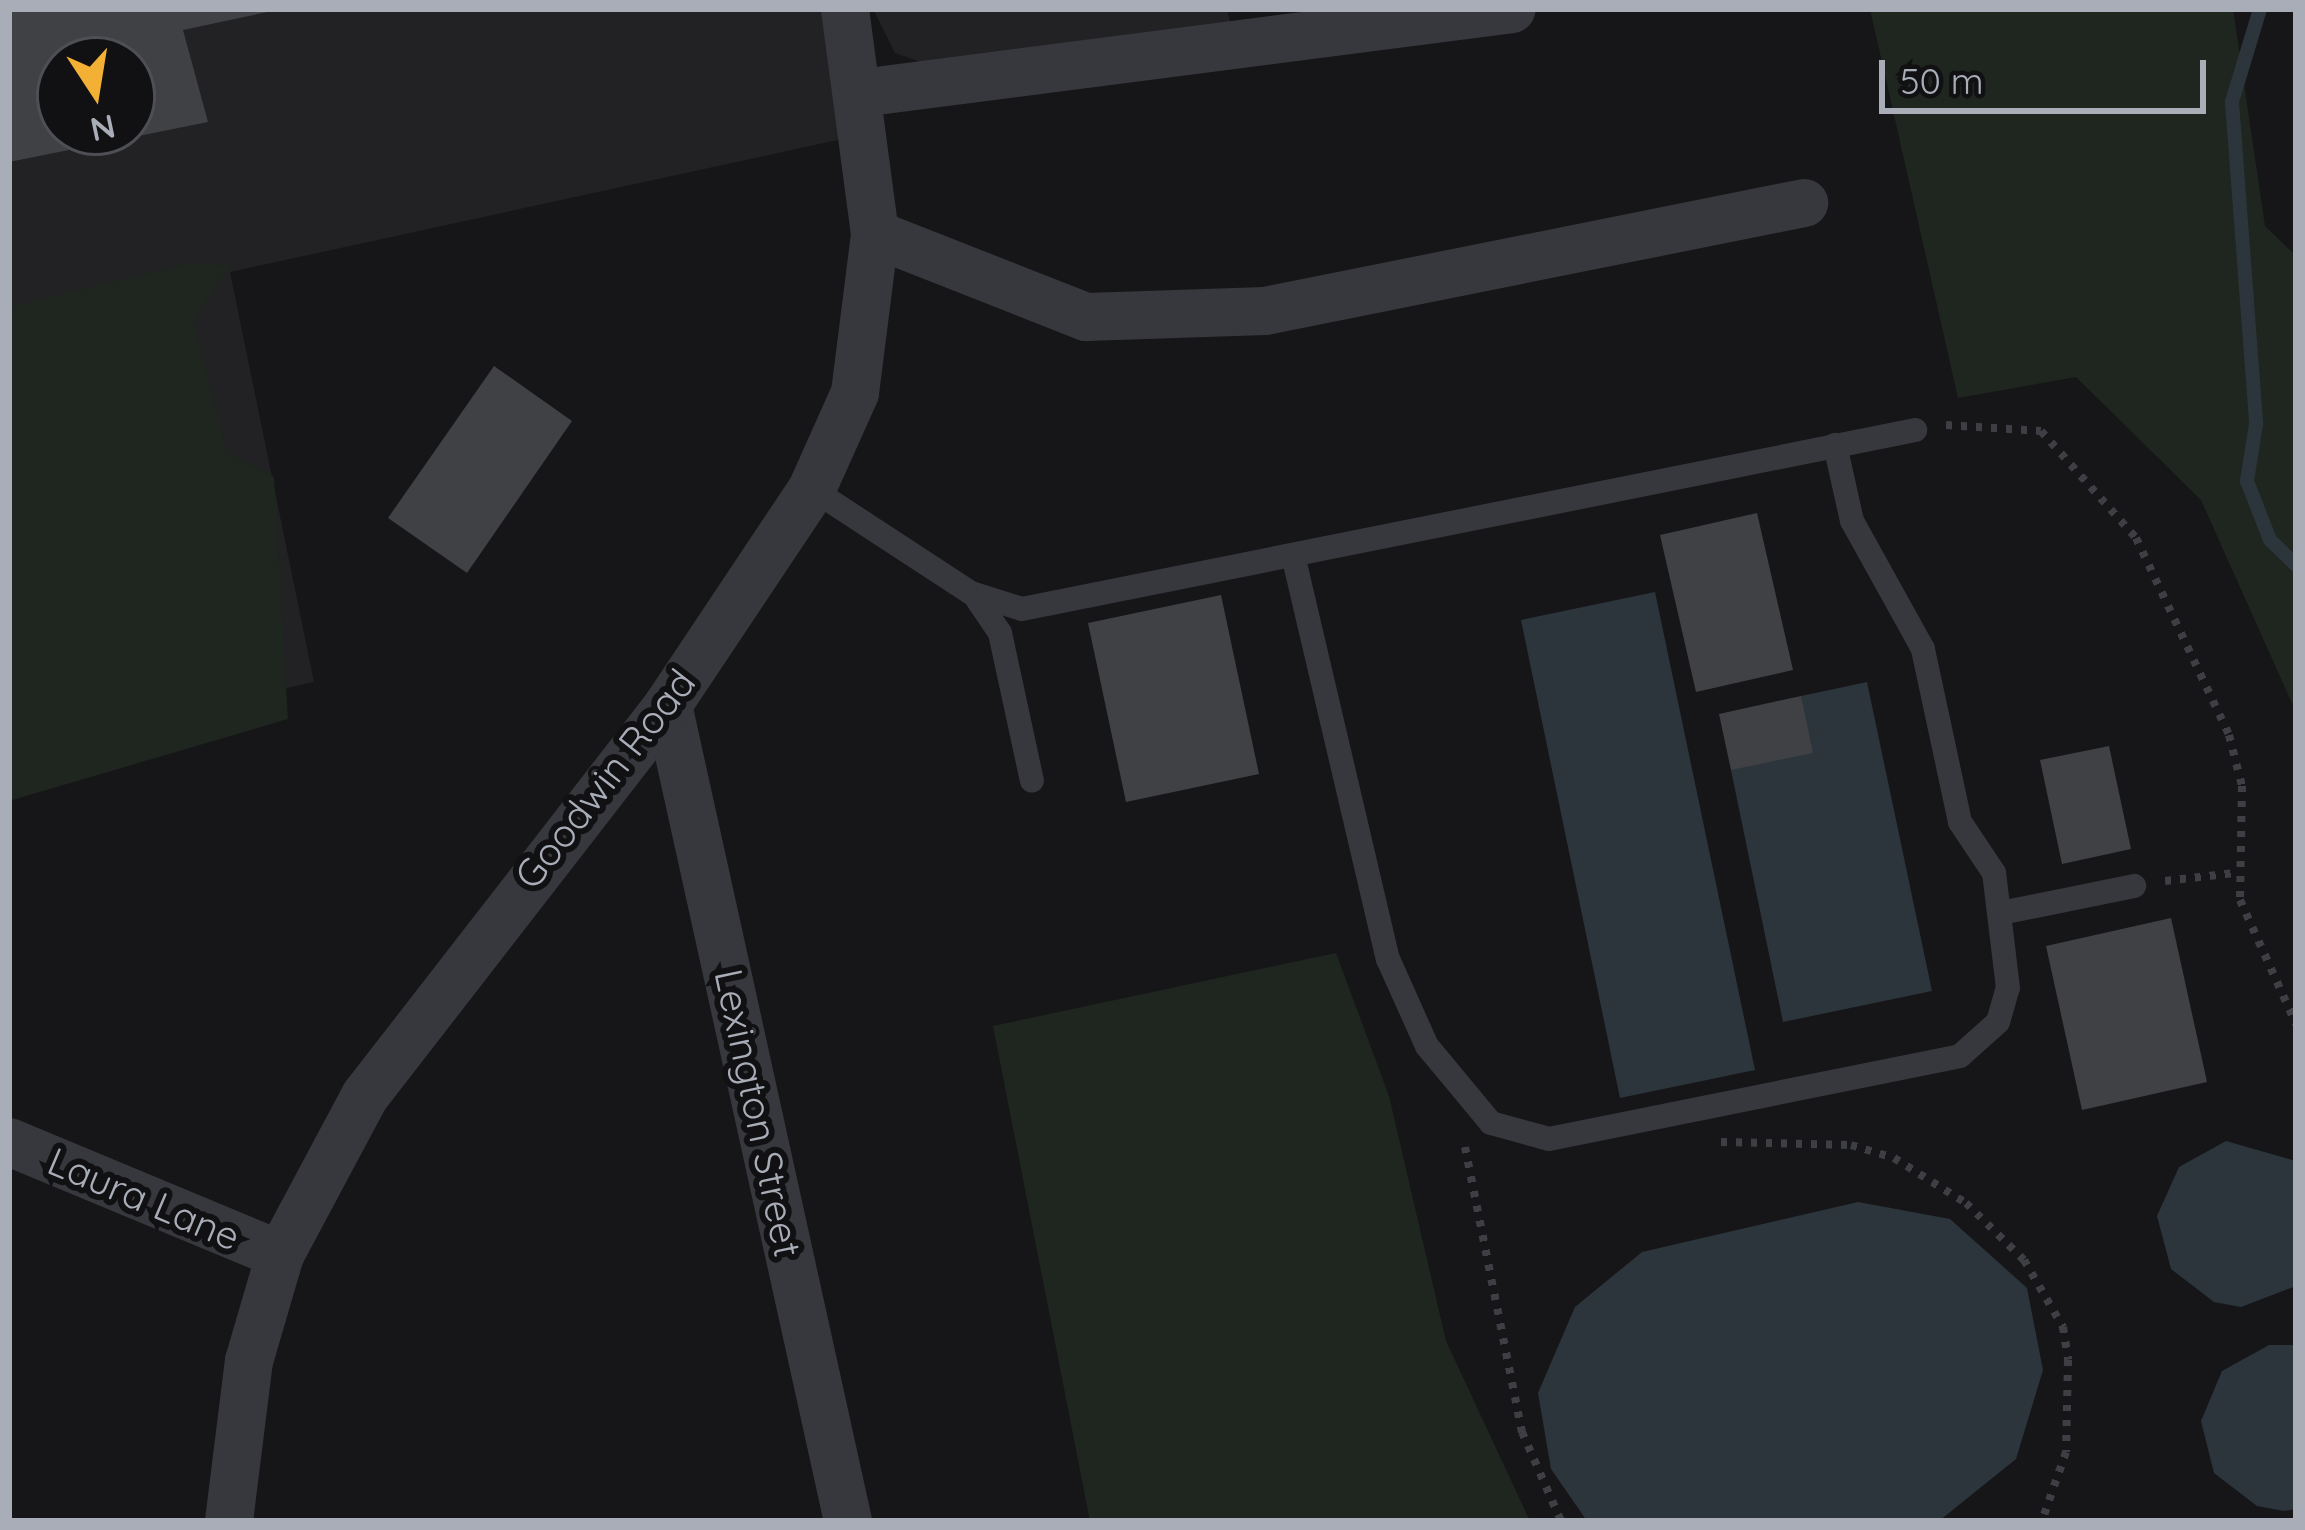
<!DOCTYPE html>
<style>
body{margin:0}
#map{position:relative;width:2305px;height:1530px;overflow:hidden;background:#161618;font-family:Quicksand,sans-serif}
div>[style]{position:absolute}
.built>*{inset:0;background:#222225}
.green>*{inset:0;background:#1e261f}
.water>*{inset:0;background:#2c353c}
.stream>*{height:14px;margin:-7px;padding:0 7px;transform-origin:7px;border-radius:7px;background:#2c353c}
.building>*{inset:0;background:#404145}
.path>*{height:8px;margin-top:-4px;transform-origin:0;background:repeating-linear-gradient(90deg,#3d3f44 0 6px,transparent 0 15px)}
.lane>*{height:24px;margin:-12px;padding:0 12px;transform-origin:12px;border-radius:12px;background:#37383d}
.street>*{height:48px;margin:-24px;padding:0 24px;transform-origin:24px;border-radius:24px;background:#37383d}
span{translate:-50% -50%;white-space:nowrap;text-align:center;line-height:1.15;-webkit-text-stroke:12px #111113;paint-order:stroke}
.street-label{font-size:39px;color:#a8adb8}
.frame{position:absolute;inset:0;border:12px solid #a8adb8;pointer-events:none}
.north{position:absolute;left:36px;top:36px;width:120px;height:120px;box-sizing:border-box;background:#111113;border:3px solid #4d4f55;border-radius:50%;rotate:168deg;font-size:33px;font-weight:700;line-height:48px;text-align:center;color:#a8adb8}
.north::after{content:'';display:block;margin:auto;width:42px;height:54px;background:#f2b134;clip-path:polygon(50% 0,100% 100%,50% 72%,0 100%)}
.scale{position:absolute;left:1879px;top:60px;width:327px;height:54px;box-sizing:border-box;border:6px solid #a8adb8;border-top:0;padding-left:15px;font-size:36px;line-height:42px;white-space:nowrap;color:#a8adb8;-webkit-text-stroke:9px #111113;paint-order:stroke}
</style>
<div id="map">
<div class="built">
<i style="clip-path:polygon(evenodd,9px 9px,826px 9px,847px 138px,230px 272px,314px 682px,9px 751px,9px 9px,60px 60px,132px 60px,132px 132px,60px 132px,60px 60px)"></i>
<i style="clip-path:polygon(873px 9px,1227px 9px,1233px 34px,921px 62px,895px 53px)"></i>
</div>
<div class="green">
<i style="clip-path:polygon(1870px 9px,2233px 9px,2265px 226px,2296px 256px,2296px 712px,2201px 500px,2076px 377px,1958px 398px)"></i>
<i style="clip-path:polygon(190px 263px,230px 266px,193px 320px,227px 453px,274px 477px,288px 719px,9px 801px,9px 307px)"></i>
<i style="clip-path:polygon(1336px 953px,1389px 1096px,1446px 1341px,1530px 1521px,1090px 1521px,993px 1026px)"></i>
</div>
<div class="water">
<i style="clip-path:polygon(1655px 592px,1755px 1070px,1620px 1098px,1521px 620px)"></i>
<i style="clip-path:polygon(1867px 682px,1932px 991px,1783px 1022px,1731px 770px,1801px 696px)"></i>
<i style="clip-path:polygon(2226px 1141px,2296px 1161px,2296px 1286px,2241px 1307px,2214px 1302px,2171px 1269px,2157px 1216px,2179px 1167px)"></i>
<i style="clip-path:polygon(1858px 1202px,1950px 1219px,2027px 1288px,2043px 1370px,2016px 1459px,1939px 1521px,1587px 1521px,1551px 1469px,1538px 1393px,1575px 1307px,1642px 1252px)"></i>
<i style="clip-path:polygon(2269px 1345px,2296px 1345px,2296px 1509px,2284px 1511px,2257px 1506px,2214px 1473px,2201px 1421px,2222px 1371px)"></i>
</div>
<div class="stream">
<i style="left:2260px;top:9px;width:97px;rotate:106.8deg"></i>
<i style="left:2232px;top:102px;width:323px;rotate:85.7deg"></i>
<i style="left:2256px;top:424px;width:58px;rotate:99deg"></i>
<i style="left:2247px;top:481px;width:63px;rotate:68.7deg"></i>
<i style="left:2270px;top:540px;width:36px;rotate:44deg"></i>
</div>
<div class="building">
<i style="clip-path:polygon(evenodd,9px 9px,272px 9px,272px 11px,183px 30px,208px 122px,9px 162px,9px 9px,60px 60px,132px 60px,132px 132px,60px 132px,60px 60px)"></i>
<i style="clip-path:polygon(494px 366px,572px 421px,467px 573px,388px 518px)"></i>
<i style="clip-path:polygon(1757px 513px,1793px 670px,1696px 692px,1660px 535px)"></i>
<i style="clip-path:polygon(1221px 595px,1259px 774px,1126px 802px,1088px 623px)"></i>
<i style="clip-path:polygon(1801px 696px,1813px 753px,1731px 770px,1719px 714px)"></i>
<i style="clip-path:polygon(2109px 746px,2131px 849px,2062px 864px,2040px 760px)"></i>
<i style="clip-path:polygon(2171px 918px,2207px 1082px,2082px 1110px,2046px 946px)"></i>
</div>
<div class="path">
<i style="left:1946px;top:425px;width:95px;rotate:3.6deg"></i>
<i style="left:2041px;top:431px;width:143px;rotate:48.4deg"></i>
<i style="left:2136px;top:538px;width:218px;rotate:64.7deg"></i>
<i style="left:2229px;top:735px;width:53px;rotate:75.7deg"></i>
<i style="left:2242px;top:786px;width:114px;rotate:91deg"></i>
<i style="left:2240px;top:900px;width:136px;rotate:65.7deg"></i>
<i style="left:2165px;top:881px;width:70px;rotate:-6.5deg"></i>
<i style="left:1721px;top:1142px;width:130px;rotate:1.3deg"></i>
<i style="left:1851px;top:1145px;width:45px;rotate:16.8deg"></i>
<i style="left:1894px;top:1158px;width:85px;rotate:32deg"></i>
<i style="left:1966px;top:1203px;width:81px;rotate:44.5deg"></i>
<i style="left:2024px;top:1260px;width:78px;rotate:59.8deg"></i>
<i style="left:2063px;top:1327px;width:33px;rotate:81deg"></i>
<i style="left:2068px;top:1360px;width:92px;rotate:91.2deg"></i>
<i style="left:2066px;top:1452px;width:73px;rotate:109.2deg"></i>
<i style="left:1465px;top:1147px;width:291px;rotate:78.7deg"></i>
<i style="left:1522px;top:1432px;width:97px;rotate:66.3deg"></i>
</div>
<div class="lane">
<i style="left:812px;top:489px;width:190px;rotate:33.2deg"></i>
<i style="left:971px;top:593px;width:53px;rotate:17.4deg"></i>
<i style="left:1022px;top:609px;width:911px;rotate:-11.33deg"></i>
<i style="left:1293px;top:555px;width:415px;rotate:76.8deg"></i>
<i style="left:1388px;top:959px;width:95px;rotate:65.9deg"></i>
<i style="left:1427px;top:1046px;width:100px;rotate:50.3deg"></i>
<i style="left:1491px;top:1123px;width:60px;rotate:15.4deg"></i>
<i style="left:1549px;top:1139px;width:419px;rotate:-11.4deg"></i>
<i style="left:1960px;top:1056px;width:51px;rotate:-41.8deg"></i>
<i style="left:1998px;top:1022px;width:35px;rotate:-74deg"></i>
<i style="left:2008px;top:988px;width:116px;rotate:-96.9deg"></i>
<i style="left:1994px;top:873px;width:61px;rotate:-123.7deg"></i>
<i style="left:1960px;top:822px;width:177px;rotate:-102.1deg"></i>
<i style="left:1923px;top:649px;width:146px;rotate:-119deg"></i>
<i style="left:1852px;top:521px;width:78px;rotate:-102.6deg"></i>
<i style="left:977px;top:599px;width:41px;rotate:55.9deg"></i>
<i style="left:1000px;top:633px;width:151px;rotate:77.8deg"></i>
<i style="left:2001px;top:913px;width:136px;rotate:-11.5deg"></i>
</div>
<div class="street">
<i style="left:861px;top:93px;width:656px;rotate:-7.35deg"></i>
<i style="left:875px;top:234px;width:227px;rotate:21.5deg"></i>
<i style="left:1086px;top:317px;width:179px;rotate:-1.9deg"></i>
<i style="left:1265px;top:311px;width:550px;rotate:-11.33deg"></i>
<i style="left:668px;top:705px;width:836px;rotate:77.56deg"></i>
<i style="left:9px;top:1142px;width:294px;rotate:22.6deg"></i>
<i style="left:229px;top:1521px;width:161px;rotate:-82.9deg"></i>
<i style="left:249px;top:1361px;width:110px;rotate:-73.7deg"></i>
<i style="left:280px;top:1255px;width:180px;rotate:-61.9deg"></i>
<i style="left:365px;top:1096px;width:495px;rotate:-52.2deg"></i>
<i style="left:668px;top:705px;width:260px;rotate:-56.3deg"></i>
<i style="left:812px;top:489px;width:105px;rotate:-65.9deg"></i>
<i style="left:855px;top:393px;width:160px;rotate:-82.8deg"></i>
<i style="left:875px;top:234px;width:227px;rotate:-97.6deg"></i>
</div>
<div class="street-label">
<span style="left:605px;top:779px;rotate:-52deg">Goodwin Road</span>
<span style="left:758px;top:1113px;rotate:78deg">Lexington Street</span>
<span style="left:144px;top:1199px;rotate:23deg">Laura Lane</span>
</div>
<div class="frame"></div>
<div class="north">N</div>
<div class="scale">50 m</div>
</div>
